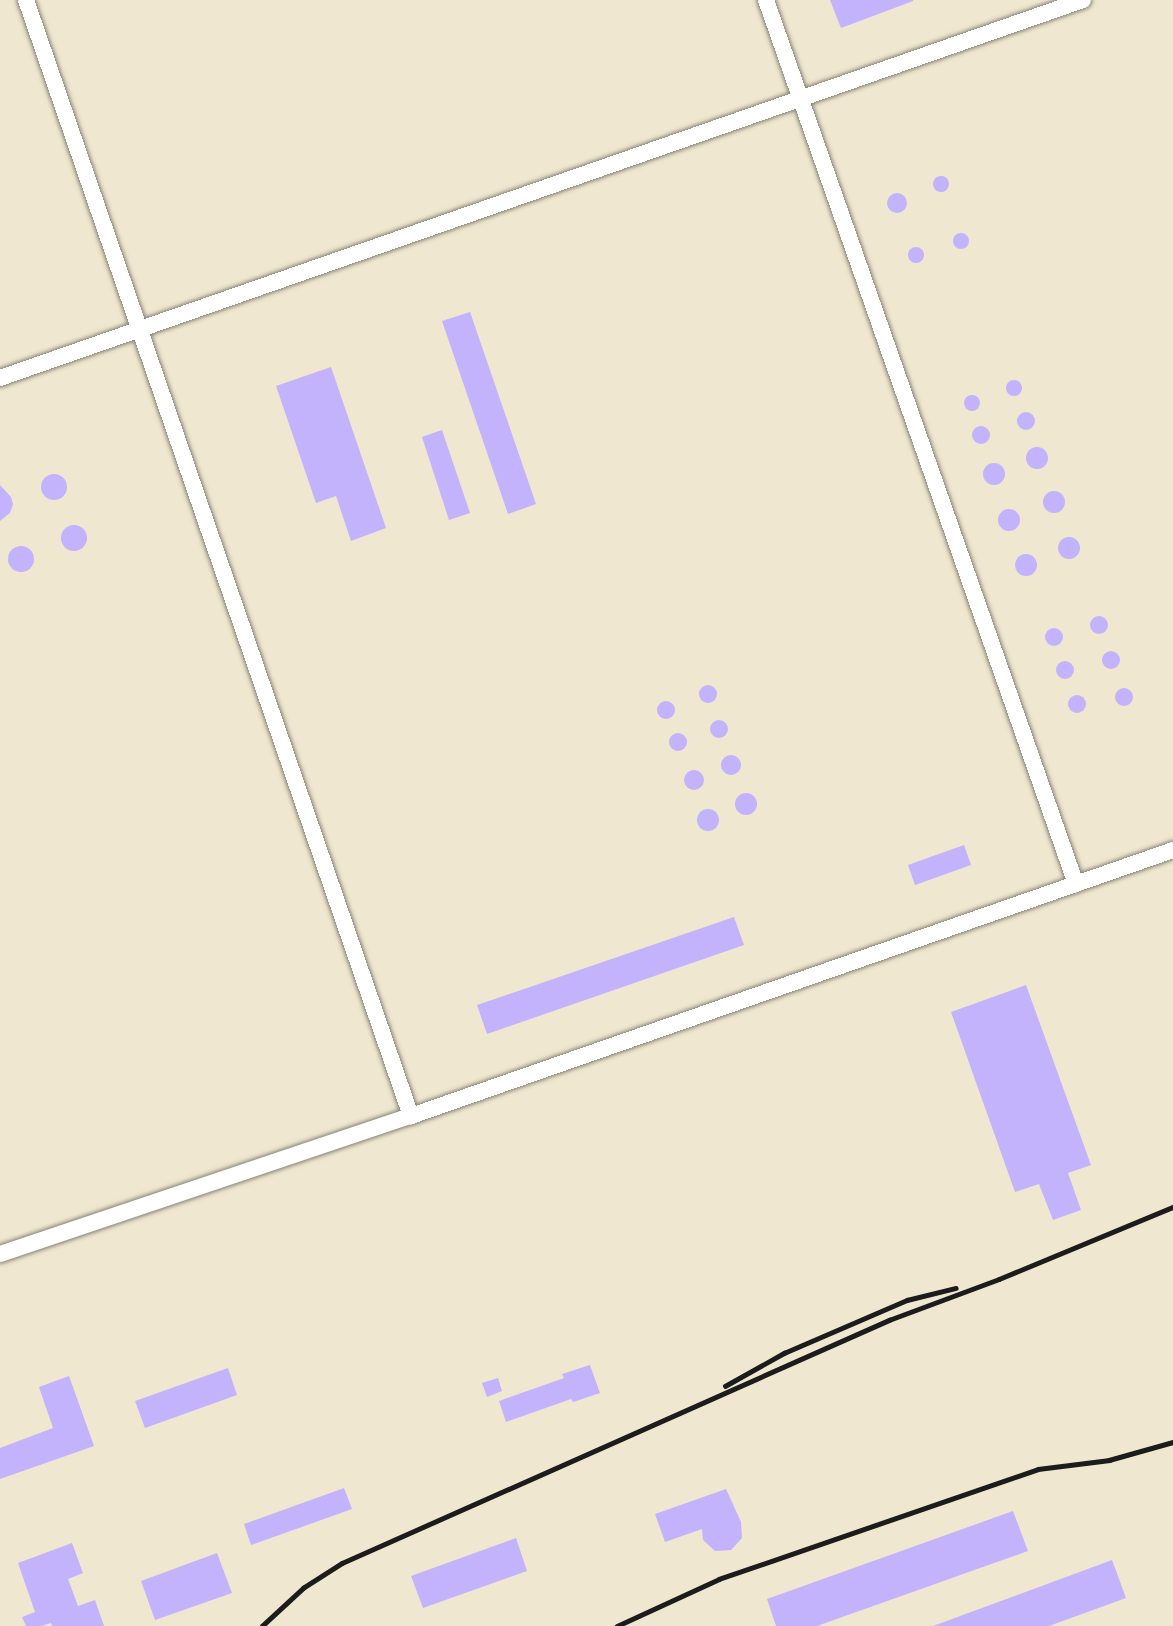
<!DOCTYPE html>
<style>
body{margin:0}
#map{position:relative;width:1173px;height:1626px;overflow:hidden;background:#efe7cf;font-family:"Shantell Sans",sans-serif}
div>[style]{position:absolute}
.building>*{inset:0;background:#c2b3fc}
.round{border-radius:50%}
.roads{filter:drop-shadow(0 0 2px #868276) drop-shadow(0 0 2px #868276)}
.minor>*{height:16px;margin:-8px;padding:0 8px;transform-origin:8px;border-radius:8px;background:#fff}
.rail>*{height:4.5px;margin:-2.25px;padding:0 2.25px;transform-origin:2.25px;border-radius:2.25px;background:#1c1c1c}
span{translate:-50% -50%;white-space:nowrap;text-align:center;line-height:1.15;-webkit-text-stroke:4.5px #f6f6f2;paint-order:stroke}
</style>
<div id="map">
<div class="building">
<i style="clip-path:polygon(830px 0,913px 0,913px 1px,841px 28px)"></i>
<i class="round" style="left:933px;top:176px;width:16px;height:16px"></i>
<i class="round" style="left:887px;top:193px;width:20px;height:20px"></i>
<i class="round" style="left:953px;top:233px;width:16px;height:16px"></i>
<i class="round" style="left:908px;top:247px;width:16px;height:16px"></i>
<i style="clip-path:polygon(470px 312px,536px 504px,508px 514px,442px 321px)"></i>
<i style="clip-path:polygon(331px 367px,386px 528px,351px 541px,336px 496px,316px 503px,276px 386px)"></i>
<i class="round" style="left:1006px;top:380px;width:16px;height:16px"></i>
<i class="round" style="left:964px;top:395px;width:16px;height:16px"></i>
<i class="round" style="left:1017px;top:412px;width:18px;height:18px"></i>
<i class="round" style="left:972px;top:426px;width:18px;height:18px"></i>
<i style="clip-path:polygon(442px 430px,470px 513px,449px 520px,422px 437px)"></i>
<i class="round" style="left:1026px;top:447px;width:22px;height:22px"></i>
<i class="round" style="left:983px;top:463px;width:22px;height:22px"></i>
<i class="round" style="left:41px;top:474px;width:26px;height:26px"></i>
<i style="clip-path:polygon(0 485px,11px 497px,13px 504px,10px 513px,0 521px)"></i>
<i class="round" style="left:1043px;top:491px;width:22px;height:22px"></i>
<i class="round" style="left:998px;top:509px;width:22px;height:22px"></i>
<i class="round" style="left:61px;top:525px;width:26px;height:26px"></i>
<i class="round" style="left:1058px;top:537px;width:22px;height:22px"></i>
<i class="round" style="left:8px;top:546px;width:26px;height:26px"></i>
<i class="round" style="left:1015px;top:554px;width:22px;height:22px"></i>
<i class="round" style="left:1090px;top:616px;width:18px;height:18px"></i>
<i class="round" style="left:1045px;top:628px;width:18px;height:18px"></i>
<i class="round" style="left:1102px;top:651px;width:18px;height:18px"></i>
<i class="round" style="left:1056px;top:661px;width:18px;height:18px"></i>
<i class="round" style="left:699px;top:685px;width:18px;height:18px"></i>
<i class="round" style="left:1115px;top:688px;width:18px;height:18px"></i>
<i class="round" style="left:1068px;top:695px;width:18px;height:18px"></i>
<i class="round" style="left:657px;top:701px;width:18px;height:18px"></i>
<i class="round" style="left:710px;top:720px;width:18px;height:18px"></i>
<i class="round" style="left:669px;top:733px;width:18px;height:18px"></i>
<i class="round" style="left:721px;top:755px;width:20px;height:20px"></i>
<i class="round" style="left:684px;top:770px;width:20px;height:20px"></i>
<i class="round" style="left:735px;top:793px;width:22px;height:22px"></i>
<i class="round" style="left:697px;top:809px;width:22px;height:22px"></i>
<i style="clip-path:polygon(964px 845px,971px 865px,915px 885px,908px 865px)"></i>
<i style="clip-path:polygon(734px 917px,744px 945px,487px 1034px,477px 1005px)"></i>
<i style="clip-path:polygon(1026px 985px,1091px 1165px,1068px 1173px,1081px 1210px,1053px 1220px,1039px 1184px,1015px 1192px,951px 1012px)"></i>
<i style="clip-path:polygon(590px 1365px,600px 1393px,573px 1402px,571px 1399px,506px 1422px,499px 1401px,564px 1378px,562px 1374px)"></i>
<i style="clip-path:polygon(228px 1368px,237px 1395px,145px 1428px,135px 1401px)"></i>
<i style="clip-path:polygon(69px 1376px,94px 1446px,0 1479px,0 1448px,53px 1428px,39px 1387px)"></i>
<i style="clip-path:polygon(498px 1378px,502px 1391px,487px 1397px,482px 1383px)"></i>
<i style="clip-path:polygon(344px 1488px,352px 1509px,251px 1545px,244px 1524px)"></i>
<i style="clip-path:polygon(726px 1489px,741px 1522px,742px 1538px,731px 1550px,715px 1551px,703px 1540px,702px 1529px,665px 1542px,655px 1514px)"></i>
<i style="clip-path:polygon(1013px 1511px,1028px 1551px,817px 1626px,776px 1626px,767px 1599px)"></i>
<i style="clip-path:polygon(516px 1538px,527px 1571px,423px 1608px,411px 1576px)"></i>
<i style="clip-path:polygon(72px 1543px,83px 1573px,68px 1579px,78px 1606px,95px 1600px,104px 1626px,52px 1626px,51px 1623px,41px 1626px,26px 1626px,22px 1617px,35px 1612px,18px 1563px)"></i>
<i style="clip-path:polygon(217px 1553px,232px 1593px,155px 1620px,141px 1581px)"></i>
<i style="clip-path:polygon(1112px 1560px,1126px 1598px,1049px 1626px,933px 1626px)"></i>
</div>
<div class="roads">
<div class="minor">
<i style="left:26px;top:0;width:1181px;rotate:70.97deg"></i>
<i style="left:766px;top:0;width:937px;rotate:70.68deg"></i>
<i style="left:0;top:378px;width:1147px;rotate:-19.24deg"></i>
<i style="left:0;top:1254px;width:434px;rotate:-18.6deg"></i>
<i style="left:411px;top:1116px;width:807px;rotate:-19.24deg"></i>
</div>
</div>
<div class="rail">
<i style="left:725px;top:1386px;width:68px;rotate:-29.2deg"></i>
<i style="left:784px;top:1353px;width:134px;rotate:-23.3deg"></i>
<i style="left:907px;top:1300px;width:50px;rotate:-13.8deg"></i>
<i style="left:262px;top:1626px;width:56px;rotate:-42.8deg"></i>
<i style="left:303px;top:1588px;width:46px;rotate:-32.7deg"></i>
<i style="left:342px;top:1563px;width:599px;rotate:-23.95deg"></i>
<i style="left:889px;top:1320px;width:117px;rotate:-20.4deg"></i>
<i style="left:999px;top:1279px;width:188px;rotate:-22.5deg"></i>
<i style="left:617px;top:1626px;width:112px;rotate:-24.7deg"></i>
<i style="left:719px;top:1579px;width:337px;rotate:-19deg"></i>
<i style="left:1038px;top:1469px;width:72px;rotate:-7.2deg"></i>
<i style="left:1109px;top:1460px;width:66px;rotate:-15.7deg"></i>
</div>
</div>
